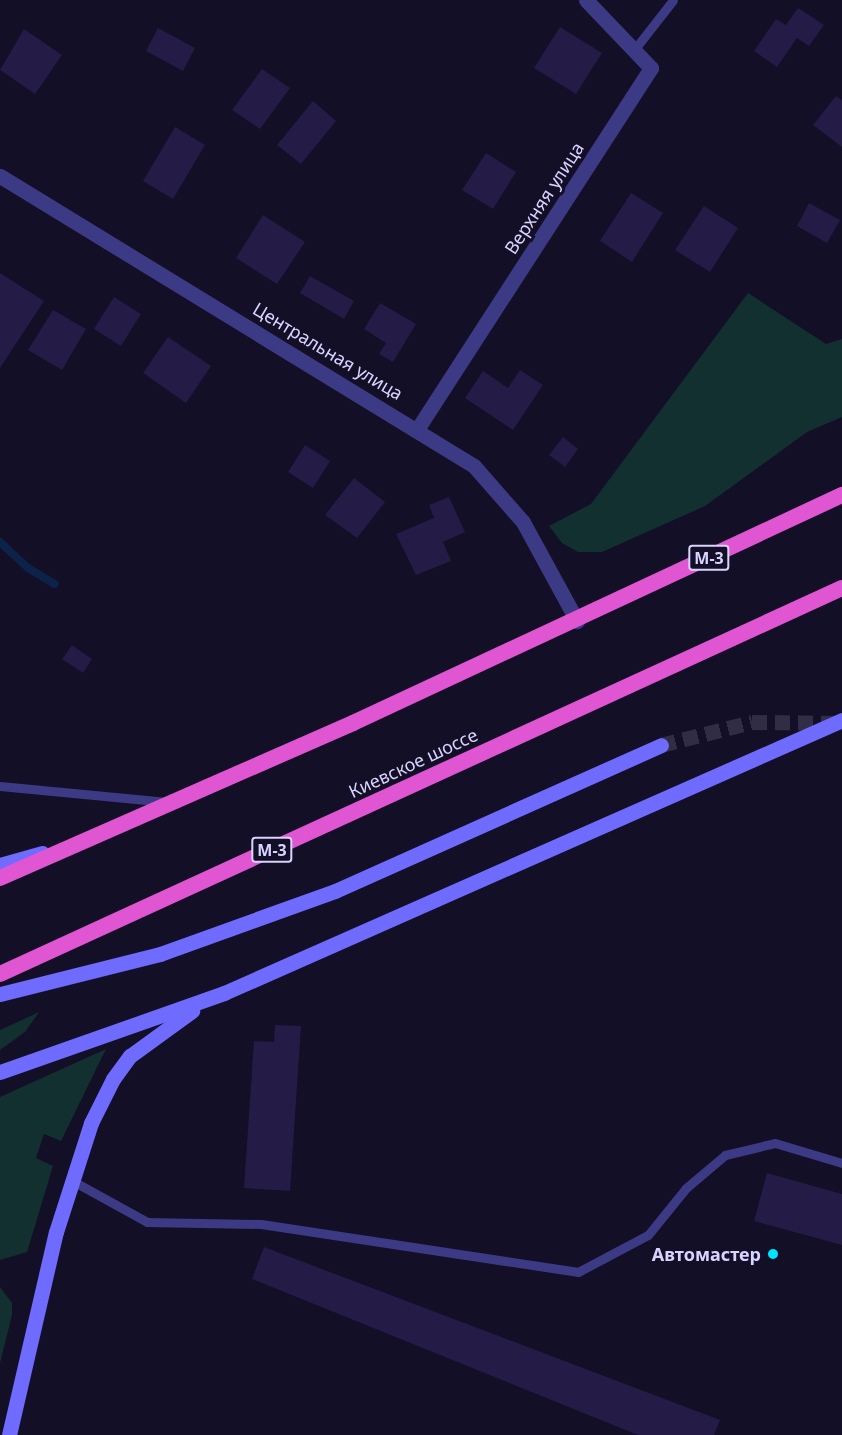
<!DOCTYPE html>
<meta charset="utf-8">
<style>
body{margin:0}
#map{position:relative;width:842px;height:1435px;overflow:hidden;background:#130f26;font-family:"Noto Sans",sans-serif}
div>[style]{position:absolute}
.green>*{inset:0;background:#12302f}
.stream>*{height:8px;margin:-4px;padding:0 4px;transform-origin:4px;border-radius:4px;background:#0c2248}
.building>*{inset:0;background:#241b47}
.secondary-tunnel>*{height:15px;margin-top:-7.5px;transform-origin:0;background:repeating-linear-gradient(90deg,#312d47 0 15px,transparent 0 23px)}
.service>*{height:9px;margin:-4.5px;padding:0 4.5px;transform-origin:4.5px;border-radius:4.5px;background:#3d3a85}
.minor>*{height:15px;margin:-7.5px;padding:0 7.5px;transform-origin:7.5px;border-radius:7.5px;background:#3d3a85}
.secondary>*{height:15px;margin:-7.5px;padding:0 7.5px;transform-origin:7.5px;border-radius:7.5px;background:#6f6bff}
.trunk>*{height:16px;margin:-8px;padding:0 8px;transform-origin:8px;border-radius:8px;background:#e055d1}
.dots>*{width:16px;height:16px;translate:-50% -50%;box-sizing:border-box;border:3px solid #130f26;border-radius:50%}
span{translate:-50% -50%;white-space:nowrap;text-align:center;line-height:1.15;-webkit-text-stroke:6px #130f26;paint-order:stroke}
.shield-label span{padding:2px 4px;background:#130f26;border:2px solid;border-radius:4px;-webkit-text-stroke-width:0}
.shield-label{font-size:16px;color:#d9d4ff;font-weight:700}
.street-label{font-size:18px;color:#d9d4ff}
.poi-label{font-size:18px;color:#d9d4ff;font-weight:700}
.right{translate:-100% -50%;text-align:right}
</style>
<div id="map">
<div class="green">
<i style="clip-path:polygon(748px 293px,826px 344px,842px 339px,842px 417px,807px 432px,705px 506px,602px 552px,578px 552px,562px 543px,549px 526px,591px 504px)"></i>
<i style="clip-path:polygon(39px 1012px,25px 1032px,0 1050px,0 1030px)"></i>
<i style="clip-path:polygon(106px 1049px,61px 1141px,44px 1134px,36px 1158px,53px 1166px,27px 1252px,0 1260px,0 1097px)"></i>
<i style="clip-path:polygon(0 1287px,12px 1303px,12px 1315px,0 1363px)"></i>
</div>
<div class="stream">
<i style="left:0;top:542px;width:38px;rotate:43deg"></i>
<i style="left:28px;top:568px;width:31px;rotate:31deg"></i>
</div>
<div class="building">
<i style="clip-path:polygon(798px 8px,824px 25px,809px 46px,797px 38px,777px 67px,754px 51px,776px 19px,786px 25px)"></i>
<i style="clip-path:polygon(560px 27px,602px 53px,576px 94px,534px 68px)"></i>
<i style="clip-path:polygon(158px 28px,195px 48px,183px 71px,146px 51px)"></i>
<i style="clip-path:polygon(24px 29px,62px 55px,35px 94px,0 70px)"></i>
<i style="clip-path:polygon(262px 69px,290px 88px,260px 129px,232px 110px)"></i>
<i style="clip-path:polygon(836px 96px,842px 100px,842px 147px,813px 125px)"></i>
<i style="clip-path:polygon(313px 101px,336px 121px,301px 164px,277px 145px)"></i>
<i style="clip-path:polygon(175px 127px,205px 145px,173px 199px,143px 181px)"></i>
<i style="clip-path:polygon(486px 153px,516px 172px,493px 209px,462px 190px)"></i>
<i style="clip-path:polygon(631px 193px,663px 213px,632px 262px,600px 241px)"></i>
<i style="clip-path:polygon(809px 203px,840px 220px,827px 243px,797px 226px)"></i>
<i style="clip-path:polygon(704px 206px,738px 228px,710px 272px,675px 250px)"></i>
<i style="clip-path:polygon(263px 215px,305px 242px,277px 284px,236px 258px)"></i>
<i style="clip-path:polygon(0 273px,44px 301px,0 368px)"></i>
<i style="clip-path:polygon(310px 276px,354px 301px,344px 319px,300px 293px)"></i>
<i style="clip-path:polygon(114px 297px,141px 314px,121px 346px,94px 329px)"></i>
<i style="clip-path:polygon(380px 303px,416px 324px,393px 362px,379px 354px,386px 343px,364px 329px)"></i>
<i style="clip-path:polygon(53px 310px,86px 329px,62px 370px,28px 350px)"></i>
<i style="clip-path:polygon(168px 337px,211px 366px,186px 403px,143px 373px)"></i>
<i style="clip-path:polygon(520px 370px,543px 385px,513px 430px,465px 398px,483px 371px,508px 388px)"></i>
<i style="clip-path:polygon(563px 437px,578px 449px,565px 467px,549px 455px)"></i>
<i style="clip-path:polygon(305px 445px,330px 461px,313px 488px,288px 472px)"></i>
<i style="clip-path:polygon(354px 478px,385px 502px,357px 538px,325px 515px)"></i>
<i style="clip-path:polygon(449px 497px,465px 532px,443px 542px,451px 561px,416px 575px,396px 534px,434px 518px,429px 505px)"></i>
<i style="clip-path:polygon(72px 645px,92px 659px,83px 673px,62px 659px)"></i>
<i style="clip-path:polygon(275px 1025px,301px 1026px,290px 1191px,244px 1188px,254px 1041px,274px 1042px)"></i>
<i style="clip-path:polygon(767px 1173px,842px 1194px,842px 1245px,754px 1221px)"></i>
<i style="clip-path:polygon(264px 1247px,720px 1420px,714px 1435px,638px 1435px,252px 1279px)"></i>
</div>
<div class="secondary-tunnel">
<i style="left:661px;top:745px;width:94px;rotate:-14.2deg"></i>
<i style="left:752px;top:722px;width:89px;rotate:0.6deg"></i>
</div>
<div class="service">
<i style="left:634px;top:50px;width:63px;rotate:-52deg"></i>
<i style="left:0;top:786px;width:168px;rotate:5.5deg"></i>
<i style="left:71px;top:1180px;width:87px;rotate:28.9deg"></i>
<i style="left:147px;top:1222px;width:114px;rotate:1deg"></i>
<i style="left:261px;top:1224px;width:321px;rotate:8.6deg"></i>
<i style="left:578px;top:1272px;width:79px;rotate:-27.9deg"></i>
<i style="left:648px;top:1235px;width:60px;rotate:-51deg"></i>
<i style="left:686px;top:1188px;width:51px;rotate:-40.2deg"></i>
<i style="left:725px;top:1155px;width:51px;rotate:-13.5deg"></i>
<i style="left:775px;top:1143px;width:70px;rotate:16.6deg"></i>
</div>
<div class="minor">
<i style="left:0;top:176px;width:556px;rotate:31.46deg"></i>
<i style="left:474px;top:466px;width:74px;rotate:48.8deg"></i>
<i style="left:523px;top:522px;width:113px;rotate:61.4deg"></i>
<i style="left:418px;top:428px;width:429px;rotate:-57.1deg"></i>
<i style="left:651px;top:68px;width:94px;rotate:-133.7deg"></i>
</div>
<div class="secondary">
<i style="left:0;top:865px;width:44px;rotate:-15.9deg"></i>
<i style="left:0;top:994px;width:165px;rotate:-14deg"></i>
<i style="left:160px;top:954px;width:186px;rotate:-19.8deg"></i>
<i style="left:335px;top:891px;width:357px;rotate:-24.1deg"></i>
<i style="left:0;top:1072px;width:238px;rotate:-19.4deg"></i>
<i style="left:224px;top:993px;width:676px;rotate:-23.83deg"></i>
<i style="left:9px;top:1435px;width:208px;rotate:-77deg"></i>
<i style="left:56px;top:1232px;width:114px;rotate:-72.2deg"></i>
<i style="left:91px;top:1123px;width:49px;rotate:-63.4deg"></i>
<i style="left:113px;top:1079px;width:29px;rotate:-54deg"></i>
<i style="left:130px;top:1056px;width:77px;rotate:-36deg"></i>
</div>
<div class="trunk">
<i style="left:0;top:878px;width:386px;rotate:-23.7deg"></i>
<i style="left:353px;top:723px;width:540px;rotate:-25deg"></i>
<i style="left:0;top:974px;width:926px;rotate:-24.63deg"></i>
</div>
<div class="dots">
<i style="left:773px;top:1254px;background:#00e5ff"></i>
</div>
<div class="shield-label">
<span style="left:709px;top:558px">М-3</span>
<span style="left:272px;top:850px">М-3</span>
</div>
<div class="street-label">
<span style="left:544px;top:198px;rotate:-57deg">Верхняя улица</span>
<span style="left:328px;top:351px;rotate:31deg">Центральная улица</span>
<span style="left:413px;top:763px;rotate:-25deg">Киевское шоссе</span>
</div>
<div class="poi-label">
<span class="right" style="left:761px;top:1254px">Автомастер</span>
</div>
</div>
